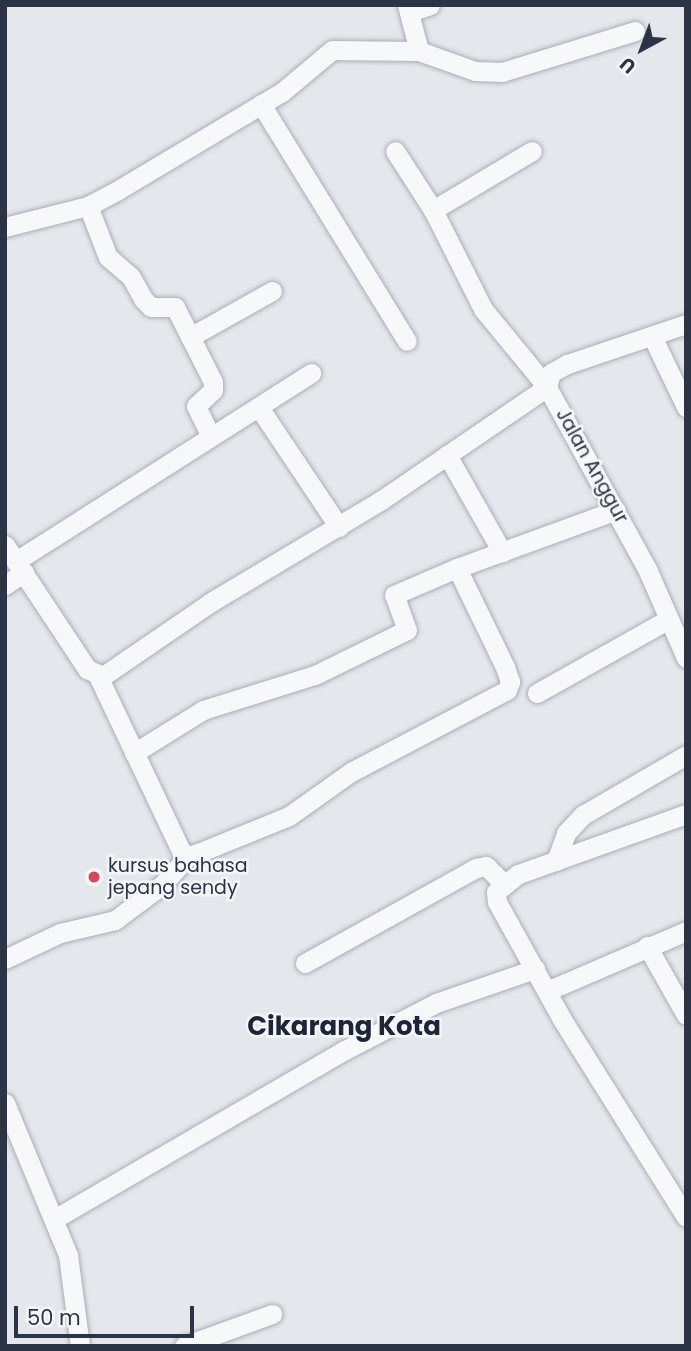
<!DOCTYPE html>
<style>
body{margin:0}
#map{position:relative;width:691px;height:1351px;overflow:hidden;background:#e4e7ec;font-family:Poppins,sans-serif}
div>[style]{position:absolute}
.roads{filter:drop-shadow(0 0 2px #a9aeb7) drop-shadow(0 0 2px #a9aeb7)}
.minor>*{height:19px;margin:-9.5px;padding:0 9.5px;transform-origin:9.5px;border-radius:9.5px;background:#f7f8fa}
.dots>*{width:19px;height:19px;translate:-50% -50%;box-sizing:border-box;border:4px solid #f4f6f9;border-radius:50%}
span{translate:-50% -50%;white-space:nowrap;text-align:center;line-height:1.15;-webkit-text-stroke:5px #f4f6f9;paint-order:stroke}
.street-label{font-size:19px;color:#2b3445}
.poi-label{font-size:19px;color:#2b3445}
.left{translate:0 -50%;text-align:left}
.district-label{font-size:26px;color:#1d2536;font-weight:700}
.frame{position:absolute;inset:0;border:7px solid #2b3445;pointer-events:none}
.north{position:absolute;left:607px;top:14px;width:70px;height:70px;-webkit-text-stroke:5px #f4f6f9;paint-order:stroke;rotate:221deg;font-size:19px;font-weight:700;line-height:28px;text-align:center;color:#2b3445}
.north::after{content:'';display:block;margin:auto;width:24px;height:32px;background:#2b3445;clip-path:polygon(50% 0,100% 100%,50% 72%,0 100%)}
.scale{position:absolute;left:14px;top:1306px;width:180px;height:32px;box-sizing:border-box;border:4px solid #2b3445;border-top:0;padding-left:9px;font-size:21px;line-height:24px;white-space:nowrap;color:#2b3445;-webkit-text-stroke:5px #f4f6f9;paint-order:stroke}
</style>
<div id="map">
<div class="roads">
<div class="minor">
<i style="left:409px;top:12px;width:22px;rotate:-18deg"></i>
<i style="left:419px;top:51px;width:59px;rotate:19.7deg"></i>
<i style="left:475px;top:71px;width:27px;rotate:2deg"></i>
<i style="left:502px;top:72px;width:139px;rotate:-17.1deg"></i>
<i style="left:261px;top:104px;width:278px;rotate:58.4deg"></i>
<i style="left:88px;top:206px;width:55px;rotate:68.6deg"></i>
<i style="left:108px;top:257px;width:30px;rotate:41deg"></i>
<i style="left:131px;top:277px;width:25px;rotate:61deg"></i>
<i style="left:143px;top:299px;width:11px;rotate:45deg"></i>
<i style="left:151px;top:307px;width:24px"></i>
<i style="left:175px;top:307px;width:84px;rotate:63.1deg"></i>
<i style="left:213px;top:382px;width:8px;rotate:90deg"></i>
<i style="left:213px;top:390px;width:23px;rotate:137deg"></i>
<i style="left:196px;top:406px;width:34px;rotate:64deg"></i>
<i style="left:433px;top:210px;width:115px;rotate:-30.8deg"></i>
<i style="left:5px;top:227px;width:86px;rotate:-14.2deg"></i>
<i style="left:88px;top:206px;width:34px;rotate:-28deg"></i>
<i style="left:118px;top:190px;width:191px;rotate:-30.9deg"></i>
<i style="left:282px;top:92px;width:65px;rotate:-40deg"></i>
<i style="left:332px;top:50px;width:87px;rotate:0.7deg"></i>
<i style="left:419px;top:51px;width:48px;rotate:-104.6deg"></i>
<i style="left:686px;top:324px;width:126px;rotate:161.4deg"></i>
<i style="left:567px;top:364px;width:18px;rotate:151deg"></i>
<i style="left:551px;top:373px;width:15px;rotate:106deg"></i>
<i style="left:547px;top:387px;width:210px;rotate:61.2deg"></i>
<i style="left:648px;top:571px;width:95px;rotate:66.4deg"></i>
<i style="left:652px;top:336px;width:79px;rotate:64.4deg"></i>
<i style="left:190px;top:337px;width:94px;rotate:-29.3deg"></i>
<i style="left:260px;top:409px;width:142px;rotate:56.2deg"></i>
<i style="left:447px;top:455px;width:112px;rotate:60.4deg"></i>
<i style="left:5px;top:545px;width:149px;rotate:56.5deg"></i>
<i style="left:87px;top:669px;width:17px;rotate:24deg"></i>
<i style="left:103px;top:676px;width:131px;rotate:-34.4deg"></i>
<i style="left:211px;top:602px;width:197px;rotate:-30.9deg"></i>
<i style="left:380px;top:501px;width:202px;rotate:-34.3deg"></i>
<i style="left:547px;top:387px;width:101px;rotate:-129.4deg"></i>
<i style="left:483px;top:309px;width:111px;rotate:-116.8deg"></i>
<i style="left:433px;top:210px;width:70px;rotate:-122.8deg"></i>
<i style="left:16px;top:561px;width:350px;rotate:-32.5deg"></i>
<i style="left:5px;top:585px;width:23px;rotate:-34deg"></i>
<i style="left:98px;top:676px;width:194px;rotate:64.6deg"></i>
<i style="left:181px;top:851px;width:9px;rotate:36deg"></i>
<i style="left:188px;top:856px;width:10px;rotate:-17deg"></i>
<i style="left:198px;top:853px;width:98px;rotate:-22.1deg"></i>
<i style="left:289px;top:816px;width:76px;rotate:-35.4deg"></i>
<i style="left:351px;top:772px;width:176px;rotate:-27.7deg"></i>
<i style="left:507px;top:690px;width:9px;rotate:-69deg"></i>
<i style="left:510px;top:682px;width:16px;rotate:-108deg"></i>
<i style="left:505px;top:667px;width:110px;rotate:-115.9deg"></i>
<i style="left:457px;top:568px;width:169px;rotate:-20deg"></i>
<i style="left:537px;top:693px;width:151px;rotate:-29.3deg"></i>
<i style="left:134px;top:753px;width:81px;rotate:-31.9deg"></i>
<i style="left:203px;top:710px;width:117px;rotate:-17.4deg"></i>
<i style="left:315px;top:675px;width:102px;rotate:-26.1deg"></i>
<i style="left:407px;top:630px;width:37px;rotate:-110deg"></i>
<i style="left:394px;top:595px;width:69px;rotate:-23.2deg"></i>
<i style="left:686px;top:814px;width:178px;rotate:160.3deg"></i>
<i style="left:518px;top:874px;width:28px;rotate:141deg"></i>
<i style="left:496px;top:892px;width:10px;rotate:84deg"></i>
<i style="left:497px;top:902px;width:136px;rotate:61deg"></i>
<i style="left:563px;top:1021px;width:231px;rotate:57.9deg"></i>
<i style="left:556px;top:861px;width:30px;rotate:-70deg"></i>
<i style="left:566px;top:833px;width:25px;rotate:-47deg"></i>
<i style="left:583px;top:815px;width:119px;rotate:-30.2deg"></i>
<i style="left:647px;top:946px;width:79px;rotate:60.5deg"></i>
<i style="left:5px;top:959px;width:61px;rotate:-25.3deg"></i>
<i style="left:60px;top:933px;width:57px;rotate:-13.3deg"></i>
<i style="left:115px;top:920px;width:59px;rotate:-36.7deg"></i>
<i style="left:162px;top:885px;width:39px;rotate:-48deg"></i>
<i style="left:305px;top:963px;width:196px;rotate:-29.1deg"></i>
<i style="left:476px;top:868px;width:10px;rotate:-11deg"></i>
<i style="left:486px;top:866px;width:24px;rotate:45deg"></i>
<i style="left:547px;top:991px;width:151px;rotate:-23.3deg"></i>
<i style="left:5px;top:1103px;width:165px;rotate:67.5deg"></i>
<i style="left:68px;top:1255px;width:92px;rotate:82.5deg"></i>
<i style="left:56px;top:1218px;width:332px;rotate:-30.2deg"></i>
<i style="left:343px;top:1051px;width:105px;rotate:-27.3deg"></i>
<i style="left:436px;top:1003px;width:105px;rotate:-19deg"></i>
<i style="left:184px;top:1346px;width:94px;rotate:-20deg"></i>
</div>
</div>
<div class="dots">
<i style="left:94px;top:877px;background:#d1495b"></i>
</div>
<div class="street-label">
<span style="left:592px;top:466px;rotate:61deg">Jalan Anggur</span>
</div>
<div class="poi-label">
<span class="left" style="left:108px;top:877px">kursus bahasa<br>jepang sendy</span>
</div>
<div class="district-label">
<span style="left:344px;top:1027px">Cikarang Kota</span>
</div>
<div class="frame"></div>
<div class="north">U</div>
<div class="scale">50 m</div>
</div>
